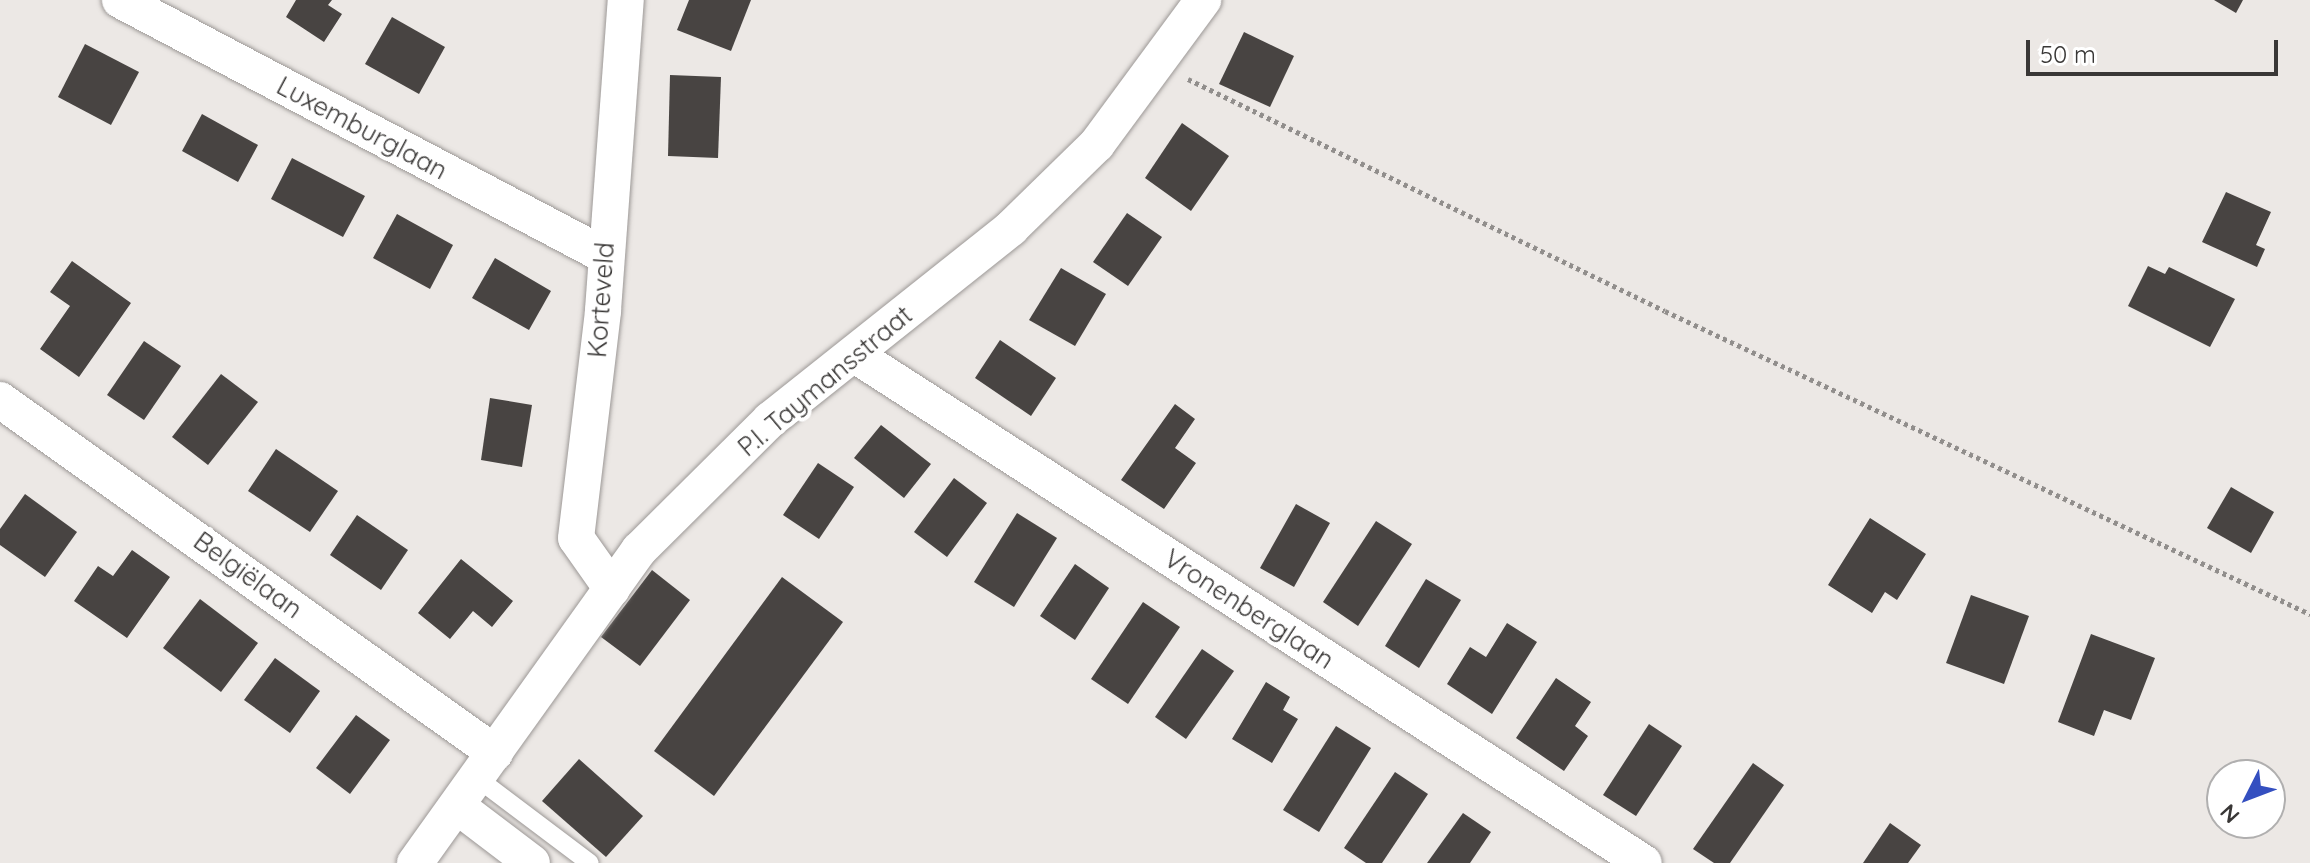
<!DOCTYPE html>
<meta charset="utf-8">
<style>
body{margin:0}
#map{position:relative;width:2310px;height:863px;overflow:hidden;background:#ece8e5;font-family:Quicksand,sans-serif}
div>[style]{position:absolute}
.building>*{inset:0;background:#484442}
.path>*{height:5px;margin-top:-2.5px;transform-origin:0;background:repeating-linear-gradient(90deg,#918e8c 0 4px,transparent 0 8px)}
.roads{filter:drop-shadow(0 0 2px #9c9896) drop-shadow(0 0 2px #9c9896)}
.service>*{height:18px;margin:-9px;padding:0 9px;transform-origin:9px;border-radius:9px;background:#fff}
.minor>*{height:36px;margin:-18px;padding:0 18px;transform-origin:18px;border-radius:18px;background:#fff}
span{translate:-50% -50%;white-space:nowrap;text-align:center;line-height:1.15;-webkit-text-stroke:8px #fff;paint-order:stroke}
.street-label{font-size:26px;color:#393736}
.north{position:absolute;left:2206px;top:759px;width:80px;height:80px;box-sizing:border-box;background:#fff;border:2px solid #b0afaf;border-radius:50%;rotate:228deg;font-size:22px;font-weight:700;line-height:32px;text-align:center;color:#393736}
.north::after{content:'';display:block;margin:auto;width:28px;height:36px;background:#344fc0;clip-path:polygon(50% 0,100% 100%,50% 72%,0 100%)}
.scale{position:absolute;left:2026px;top:40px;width:252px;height:36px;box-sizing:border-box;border:4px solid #393736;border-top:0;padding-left:10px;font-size:24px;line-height:28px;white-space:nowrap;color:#393736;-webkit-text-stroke:6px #fff;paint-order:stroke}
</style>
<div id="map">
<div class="building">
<i style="clip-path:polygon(296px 0,332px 0,328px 5px,342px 14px,324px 42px,286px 17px)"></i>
<i style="clip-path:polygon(689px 0,751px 0,731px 51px,677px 30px)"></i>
<i style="clip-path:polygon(2214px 0,2243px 0,2236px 13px)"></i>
<i style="clip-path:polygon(392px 17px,445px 47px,419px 94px,365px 64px)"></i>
<i style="clip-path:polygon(1244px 32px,1294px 56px,1270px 107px,1219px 84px)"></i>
<i style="clip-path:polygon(85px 44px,139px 72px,111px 125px,58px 97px)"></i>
<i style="clip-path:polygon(670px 75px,721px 77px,718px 158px,668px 156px)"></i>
<i style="clip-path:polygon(202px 114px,258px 145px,238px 182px,182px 151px)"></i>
<i style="clip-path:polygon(1182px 123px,1229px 156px,1191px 211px,1145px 178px)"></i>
<i style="clip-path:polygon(292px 158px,365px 196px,343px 237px,271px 199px)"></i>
<i style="clip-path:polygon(2226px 192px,2271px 212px,2256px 245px,2265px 249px,2257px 267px,2202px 242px)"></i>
<i style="clip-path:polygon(1127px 213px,1162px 237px,1128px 286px,1093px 262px)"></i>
<i style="clip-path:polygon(397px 214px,453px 245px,430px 289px,373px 258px)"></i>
<i style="clip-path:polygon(495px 258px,551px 291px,529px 330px,472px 298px)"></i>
<i style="clip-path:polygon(72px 261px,131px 303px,79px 377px,40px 349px,70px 306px,50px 292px)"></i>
<i style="clip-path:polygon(2148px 266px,2165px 274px,2169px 267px,2235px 299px,2210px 347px,2128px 306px)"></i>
<i style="clip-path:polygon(1061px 268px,1106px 294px,1075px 346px,1029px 320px)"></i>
<i style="clip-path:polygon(1000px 340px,1056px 378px,1031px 416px,975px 378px)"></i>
<i style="clip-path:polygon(144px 341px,181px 366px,144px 420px,107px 395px)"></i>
<i style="clip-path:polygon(221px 374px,258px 402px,208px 465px,172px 437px)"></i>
<i style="clip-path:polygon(490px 398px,532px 405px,522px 467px,481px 460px)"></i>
<i style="clip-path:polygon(1175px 404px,1195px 419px,1175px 448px,1196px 463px,1164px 509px,1121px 480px)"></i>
<i style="clip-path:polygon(881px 425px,931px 464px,904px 498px,854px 458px)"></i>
<i style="clip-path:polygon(276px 449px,338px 491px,310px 532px,248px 491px)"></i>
<i style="clip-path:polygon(818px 463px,854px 487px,819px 539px,783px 515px)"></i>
<i style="clip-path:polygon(954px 478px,987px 503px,947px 557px,914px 532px)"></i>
<i style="clip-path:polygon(2231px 487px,2274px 512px,2251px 553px,2207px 528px)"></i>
<i style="clip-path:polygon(25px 494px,77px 532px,45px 577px,0 545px,0 529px)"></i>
<i style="clip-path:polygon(1296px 504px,1330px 523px,1294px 587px,1260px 568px)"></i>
<i style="clip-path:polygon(1017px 513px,1057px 538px,1014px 607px,974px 582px)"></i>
<i style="clip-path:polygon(357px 515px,408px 550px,381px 590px,330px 555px)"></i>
<i style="clip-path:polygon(1870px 518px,1926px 554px,1897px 600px,1885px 592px,1872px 613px,1828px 585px)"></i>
<i style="clip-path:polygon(1376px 521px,1412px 544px,1358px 626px,1323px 602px)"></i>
<i style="clip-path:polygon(132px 550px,170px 577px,127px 638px,74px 601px,98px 566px,113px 576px)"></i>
<i style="clip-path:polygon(461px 559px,513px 601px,492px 627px,473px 611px,450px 639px,418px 613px)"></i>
<i style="clip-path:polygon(1075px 564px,1109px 588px,1075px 640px,1040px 616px)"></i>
<i style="clip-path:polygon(652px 570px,690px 600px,640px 666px,601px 637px)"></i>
<i style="clip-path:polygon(782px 577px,843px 622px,714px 796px,654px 751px)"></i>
<i style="clip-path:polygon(1426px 579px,1461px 600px,1419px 668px,1385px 646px)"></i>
<i style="clip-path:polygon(1971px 595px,2029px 616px,2004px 684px,1946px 663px)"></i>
<i style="clip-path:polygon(200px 599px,258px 643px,221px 692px,163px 648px)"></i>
<i style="clip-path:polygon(1143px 602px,1180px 627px,1128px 704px,1091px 679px)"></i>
<i style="clip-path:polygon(1507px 623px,1537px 642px,1492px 714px,1447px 684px,1470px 647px,1486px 657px)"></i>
<i style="clip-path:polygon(2091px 634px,2155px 658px,2131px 720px,2104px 710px,2094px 736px,2058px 722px)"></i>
<i style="clip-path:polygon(1202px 649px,1234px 671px,1186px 739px,1155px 717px)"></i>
<i style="clip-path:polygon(275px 658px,320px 691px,290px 733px,244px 700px)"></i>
<i style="clip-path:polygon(1556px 678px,1591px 702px,1575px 726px,1588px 736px,1564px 771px,1516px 738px)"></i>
<i style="clip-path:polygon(1266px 682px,1290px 697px,1283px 710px,1298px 719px,1272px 763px,1232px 739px)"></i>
<i style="clip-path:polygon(356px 715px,390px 740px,350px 794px,316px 768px)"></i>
<i style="clip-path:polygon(1649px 724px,1682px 746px,1636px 816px,1603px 795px)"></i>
<i style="clip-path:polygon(1336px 726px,1371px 748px,1319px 832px,1283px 810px)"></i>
<i style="clip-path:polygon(579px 759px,643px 816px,606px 857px,542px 801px)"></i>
<i style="clip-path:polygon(1753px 763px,1784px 785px,1730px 863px,1714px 863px,1693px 849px)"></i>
<i style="clip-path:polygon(1395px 772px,1428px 794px,1382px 863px,1366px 863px,1344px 848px)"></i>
<i style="clip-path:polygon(1463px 813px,1491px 832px,1470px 863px,1427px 863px)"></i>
<i style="clip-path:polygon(1890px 823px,1921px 845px,1908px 863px,1863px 863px)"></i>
</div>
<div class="path">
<i style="left:1188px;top:79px;width:530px;rotate:25.94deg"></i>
<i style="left:1665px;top:311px;width:713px;rotate:25.16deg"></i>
</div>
<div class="roads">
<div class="service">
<i style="left:477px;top:778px;width:141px;rotate:37deg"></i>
</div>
<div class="minor">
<i style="left:120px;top:0;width:547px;rotate:27.78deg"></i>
<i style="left:855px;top:355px;width:938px;rotate:32.78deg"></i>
<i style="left:0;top:400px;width:608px;rotate:35.49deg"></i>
<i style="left:612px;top:589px;width:62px;rotate:-125.2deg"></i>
<i style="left:576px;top:538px;width:230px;rotate:-83.2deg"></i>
<i style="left:603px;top:310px;width:311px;rotate:-85.8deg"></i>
<i style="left:457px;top:806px;width:94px;rotate:37.2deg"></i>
<i style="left:415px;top:863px;width:385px;rotate:-54.4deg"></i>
<i style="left:639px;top:550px;width:185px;rotate:-44.8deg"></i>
<i style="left:770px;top:420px;width:308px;rotate:-38.5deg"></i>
<i style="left:1011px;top:228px;width:120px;rotate:-44.3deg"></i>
<i style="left:1097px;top:144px;width:179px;rotate:-53.6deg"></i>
</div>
</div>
<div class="street-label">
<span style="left:362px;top:128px;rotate:28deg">Luxemburglaan</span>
<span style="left:601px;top:300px;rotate:-86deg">Korteveld</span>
<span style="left:825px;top:381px;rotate:-40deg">P.I. Taymansstraat</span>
<span style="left:248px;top:575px;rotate:36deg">Belgiëlaan</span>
<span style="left:1249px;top:609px;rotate:33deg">Vronenberglaan</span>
</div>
<div class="north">N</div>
<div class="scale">50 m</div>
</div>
